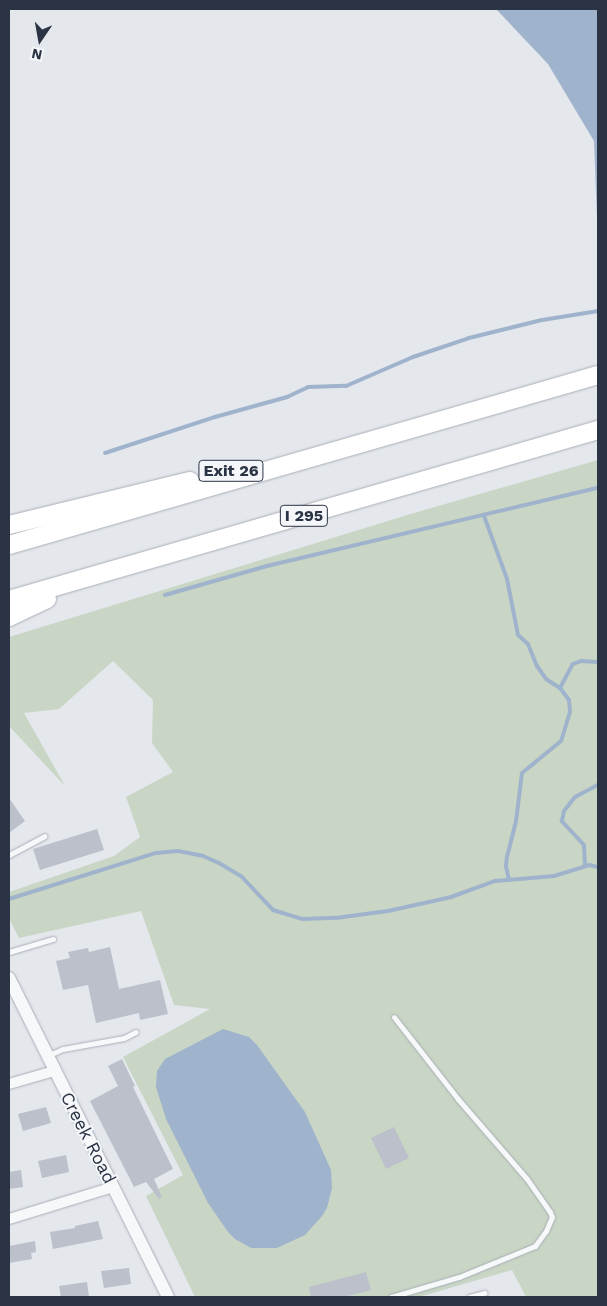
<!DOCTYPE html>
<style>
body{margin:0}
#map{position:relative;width:607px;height:1306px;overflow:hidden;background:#e4e7ec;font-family:"Work Sans",sans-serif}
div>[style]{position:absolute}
.green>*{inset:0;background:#c9d6c5}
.water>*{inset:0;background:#9fb4cc}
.stream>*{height:4px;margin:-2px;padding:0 2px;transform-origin:2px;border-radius:2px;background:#9fb4cc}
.building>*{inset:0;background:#bbc0ca}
.roads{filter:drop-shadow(0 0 1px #a9aeb7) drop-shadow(0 0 1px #a9aeb7)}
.service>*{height:5px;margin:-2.5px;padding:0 2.5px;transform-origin:2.5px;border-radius:2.5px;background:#f7f8fa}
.minor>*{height:10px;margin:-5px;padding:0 5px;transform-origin:5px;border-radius:5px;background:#f7f8fa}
.tertiary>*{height:12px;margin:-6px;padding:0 6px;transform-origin:6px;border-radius:6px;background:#f7f8fa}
.motorway>*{height:18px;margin:-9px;padding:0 9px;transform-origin:9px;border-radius:9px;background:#fff}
span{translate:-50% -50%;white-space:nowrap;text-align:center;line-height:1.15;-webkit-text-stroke:4px #f4f6f9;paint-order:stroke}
.shield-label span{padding:1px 4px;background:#f4f6f9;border:1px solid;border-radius:4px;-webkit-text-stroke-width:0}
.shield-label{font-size:16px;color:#2b3445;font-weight:700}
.street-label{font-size:18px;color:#2b3445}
.frame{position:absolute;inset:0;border:10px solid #2b3445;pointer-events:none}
.north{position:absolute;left:15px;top:15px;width:50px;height:50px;-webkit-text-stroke:4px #f4f6f9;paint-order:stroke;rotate:192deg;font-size:14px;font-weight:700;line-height:20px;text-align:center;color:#2b3445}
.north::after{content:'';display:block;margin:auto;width:18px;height:22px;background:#2b3445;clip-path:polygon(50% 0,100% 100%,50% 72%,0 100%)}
</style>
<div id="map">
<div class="green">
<i style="clip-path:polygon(598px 460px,598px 1297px,526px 1297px,512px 1270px,419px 1297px,195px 1297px,146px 1196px,183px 1175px,123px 1057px,210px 1009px,174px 1005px,141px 911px,19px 938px,9px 918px,9px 892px,114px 856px,140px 837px,126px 797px,173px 772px,152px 743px,153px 700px,113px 661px,59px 709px,24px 713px,65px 786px,9px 726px,9px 637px,414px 513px)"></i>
</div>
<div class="water">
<i style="clip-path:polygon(496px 9px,598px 9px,598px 244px,594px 141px,548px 64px)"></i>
<i style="clip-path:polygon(223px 1029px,249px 1037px,257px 1045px,305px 1112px,331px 1170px,332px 1188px,327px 1208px,322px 1216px,305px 1235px,277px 1248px,251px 1248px,235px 1239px,228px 1232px,208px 1203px,166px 1119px,156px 1087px,157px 1071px,165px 1059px)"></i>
</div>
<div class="stream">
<i style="left:105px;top:453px;width:116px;rotate:-18.1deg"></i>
<i style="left:215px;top:417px;width:75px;rotate:-15.5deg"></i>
<i style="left:287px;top:397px;width:23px;rotate:-25deg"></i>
<i style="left:308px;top:387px;width:38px;rotate:-2deg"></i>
<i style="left:346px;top:386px;width:73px;rotate:-23.4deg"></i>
<i style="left:413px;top:357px;width:59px;rotate:-18.7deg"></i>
<i style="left:469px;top:338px;width:75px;rotate:-13.9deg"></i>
<i style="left:542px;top:320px;width:57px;rotate:-9.1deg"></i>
<i style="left:484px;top:516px;width:67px;rotate:69.9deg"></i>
<i style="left:507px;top:579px;width:57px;rotate:78.9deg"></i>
<i style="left:518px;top:635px;width:13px;rotate:42deg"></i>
<i style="left:528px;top:644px;width:24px;rotate:68deg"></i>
<i style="left:537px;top:666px;width:16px;rotate:55deg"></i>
<i style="left:546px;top:679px;width:17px;rotate:33deg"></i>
<i style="left:560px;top:688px;width:15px;rotate:53deg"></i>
<i style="left:569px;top:700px;width:12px;rotate:85deg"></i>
<i style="left:570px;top:712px;width:30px;rotate:107deg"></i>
<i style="left:561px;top:741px;width:50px;rotate:140.6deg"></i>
<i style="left:522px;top:773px;width:48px;rotate:97.1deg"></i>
<i style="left:516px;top:821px;width:36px;rotate:104deg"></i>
<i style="left:507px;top:856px;width:10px;rotate:96deg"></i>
<i style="left:506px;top:866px;width:14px;rotate:78deg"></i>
<i style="left:165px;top:595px;width:106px;rotate:-15.9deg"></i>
<i style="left:267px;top:566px;width:340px;rotate:-13.3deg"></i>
<i style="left:560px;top:688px;width:27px;rotate:-62deg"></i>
<i style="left:573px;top:664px;width:9px;rotate:-21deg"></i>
<i style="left:581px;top:661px;width:17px;rotate:3deg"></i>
<i style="left:585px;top:866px;width:21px;rotate:-93deg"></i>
<i style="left:584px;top:845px;width:33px;rotate:-133deg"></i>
<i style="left:562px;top:821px;width:10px;rotate:-79deg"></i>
<i style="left:564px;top:811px;width:18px;rotate:-52deg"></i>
<i style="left:575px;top:797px;width:26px;rotate:-28deg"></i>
<i style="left:9px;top:899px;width:154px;rotate:-17.4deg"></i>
<i style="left:156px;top:853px;width:22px;rotate:-5deg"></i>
<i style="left:178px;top:851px;width:25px;rotate:11deg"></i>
<i style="left:203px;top:856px;width:17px;rotate:24deg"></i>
<i style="left:219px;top:863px;width:26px;rotate:31deg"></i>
<i style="left:241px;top:876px;width:47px;rotate:46.7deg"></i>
<i style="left:273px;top:910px;width:31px;rotate:17deg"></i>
<i style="left:303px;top:919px;width:33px;rotate:-2deg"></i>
<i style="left:336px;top:918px;width:52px;rotate:-7.7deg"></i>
<i style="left:388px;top:911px;width:65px;rotate:-12.5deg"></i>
<i style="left:451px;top:897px;width:47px;rotate:-20deg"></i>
<i style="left:495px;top:881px;width:59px;rotate:-4.8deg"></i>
<i style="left:554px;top:876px;width:37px;rotate:-17deg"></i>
<i style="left:589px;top:865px;width:9px;rotate:13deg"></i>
</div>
<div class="building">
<i style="clip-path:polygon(9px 798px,25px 821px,9px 833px)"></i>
<i style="clip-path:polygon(97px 829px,104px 850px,40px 870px,33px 849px)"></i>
<i style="clip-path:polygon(110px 947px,119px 989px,160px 980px,168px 1014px,140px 1020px,139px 1013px,96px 1023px,88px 985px,63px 990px,56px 961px,70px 958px,68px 952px,88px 948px,89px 952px)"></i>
<i style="clip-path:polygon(122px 1059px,135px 1086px,133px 1087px,173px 1169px,154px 1179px,162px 1197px,159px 1199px,146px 1182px,134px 1187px,90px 1101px,118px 1086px,108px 1066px)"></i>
<i style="clip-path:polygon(46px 1107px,51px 1123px,23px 1131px,18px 1114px)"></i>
<i style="clip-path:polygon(394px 1127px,409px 1158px,386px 1169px,371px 1138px)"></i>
<i style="clip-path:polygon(66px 1155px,69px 1172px,42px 1178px,38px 1161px)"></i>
<i style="clip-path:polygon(21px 1170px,23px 1187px,9px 1189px,9px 1172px)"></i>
<i style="clip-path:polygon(98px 1221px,103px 1239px,53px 1249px,50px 1232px,75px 1228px,75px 1226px)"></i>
<i style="clip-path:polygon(35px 1241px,36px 1252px,31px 1253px,32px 1259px,9px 1263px,9px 1246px)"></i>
<i style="clip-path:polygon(129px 1268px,131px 1284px,104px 1288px,101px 1271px)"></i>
<i style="clip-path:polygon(366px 1272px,371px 1290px,344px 1297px,311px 1297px,309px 1287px)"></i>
<i style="clip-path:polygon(87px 1282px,89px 1297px,61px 1297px,59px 1286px)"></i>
</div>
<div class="roads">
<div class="service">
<i style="left:9px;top:855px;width:40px;rotate:-28deg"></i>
<i style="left:9px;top:952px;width:46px;rotate:-16.5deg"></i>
<i style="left:47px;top:1056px;width:17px;rotate:-24deg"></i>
<i style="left:63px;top:1049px;width:62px;rotate:-10.2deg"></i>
<i style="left:124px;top:1038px;width:13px;rotate:-27deg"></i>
<i style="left:391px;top:1297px;width:71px;rotate:-16.4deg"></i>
<i style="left:459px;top:1277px;width:82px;rotate:-22.2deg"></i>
<i style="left:535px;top:1246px;width:19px;rotate:-54deg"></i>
<i style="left:546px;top:1231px;width:15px;rotate:-67deg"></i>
<i style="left:552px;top:1217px;width:5px;rotate:-112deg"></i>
<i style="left:550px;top:1212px;width:40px;rotate:-124.9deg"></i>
<i style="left:527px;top:1179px;width:106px;rotate:-130.8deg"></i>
<i style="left:458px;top:1099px;width:104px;rotate:-128deg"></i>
<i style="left:469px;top:1297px;width:16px;rotate:-15deg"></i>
</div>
<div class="minor">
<i style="left:9px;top:1084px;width:47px;rotate:-16.1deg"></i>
<i style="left:9px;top:1219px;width:109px;rotate:-17.1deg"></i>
</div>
<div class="tertiary">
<i style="left:9px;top:978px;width:356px;rotate:63.5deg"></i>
</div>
<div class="motorway">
<i style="left:9px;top:525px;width:186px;rotate:-13.7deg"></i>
<i style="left:9px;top:545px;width:613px;rotate:-16.1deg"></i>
<i style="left:9px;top:600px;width:613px;rotate:-16.1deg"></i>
<i style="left:9px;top:617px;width:42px;rotate:-25.3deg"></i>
</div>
</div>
<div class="shield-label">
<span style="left:231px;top:471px">Exit 26</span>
<span style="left:304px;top:516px">I 295</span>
</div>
<div class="street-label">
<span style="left:88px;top:1138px;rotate:63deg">Creek Road</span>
</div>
<div class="frame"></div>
<div class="north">N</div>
</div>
